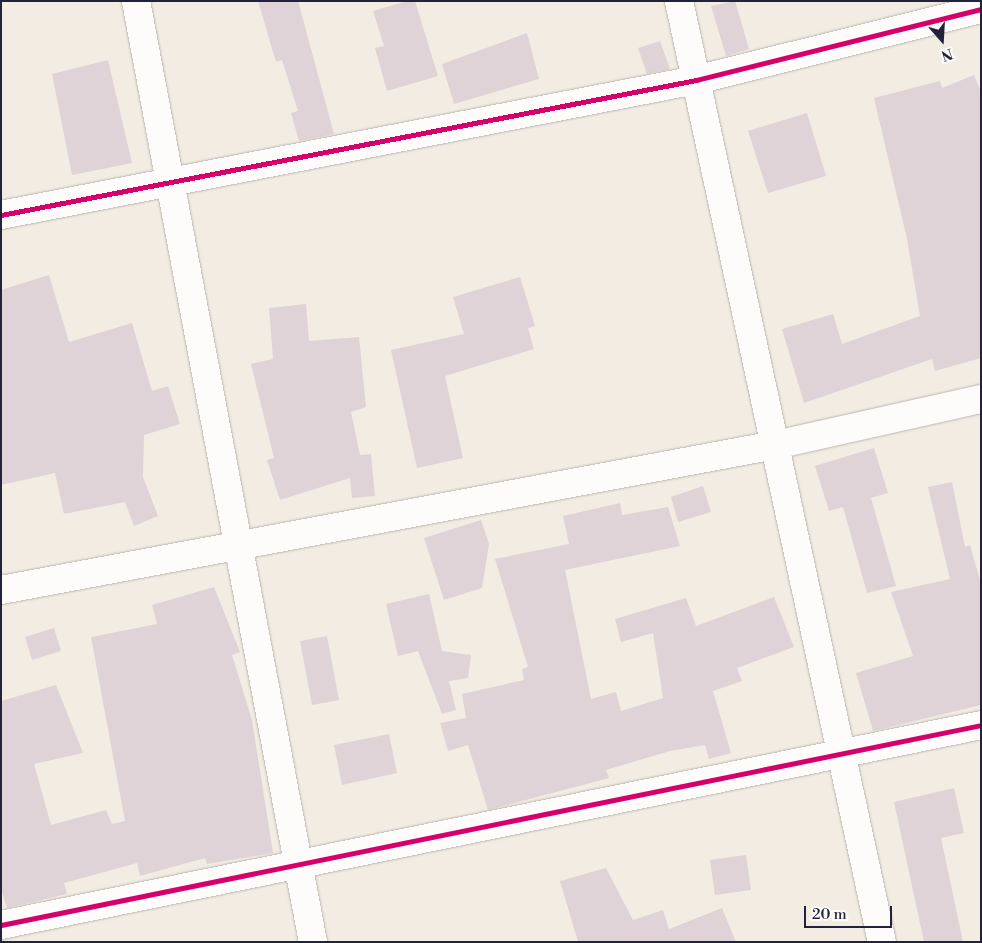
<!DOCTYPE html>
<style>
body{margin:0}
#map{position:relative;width:982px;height:943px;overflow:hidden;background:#f3ece2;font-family:"Libre Bodoni",serif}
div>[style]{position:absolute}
.building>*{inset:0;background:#dfd3d7}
.roads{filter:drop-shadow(0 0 1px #bab6b2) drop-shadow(0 0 1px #bab6b2)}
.minor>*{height:28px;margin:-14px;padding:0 14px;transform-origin:14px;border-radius:14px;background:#fdfcfb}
.cycleway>*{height:5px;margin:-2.5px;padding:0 2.5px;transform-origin:2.5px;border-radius:2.5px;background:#d6006c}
span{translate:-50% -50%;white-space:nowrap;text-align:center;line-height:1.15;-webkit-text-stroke:5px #fdfcf7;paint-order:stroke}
.frame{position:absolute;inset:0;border:2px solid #22223b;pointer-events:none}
.north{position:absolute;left:917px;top:15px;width:50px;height:50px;-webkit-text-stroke:4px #fdfcf7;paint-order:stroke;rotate:161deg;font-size:14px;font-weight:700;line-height:20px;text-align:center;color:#22223b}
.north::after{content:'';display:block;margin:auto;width:18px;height:22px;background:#22223b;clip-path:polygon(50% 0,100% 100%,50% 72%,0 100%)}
.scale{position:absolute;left:804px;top:906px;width:88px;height:22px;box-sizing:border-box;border:2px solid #22223b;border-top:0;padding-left:6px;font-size:15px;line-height:18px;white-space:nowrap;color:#22223b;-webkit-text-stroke:4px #fdfcf7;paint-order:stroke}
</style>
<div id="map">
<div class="building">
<i style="clip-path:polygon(258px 1px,298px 1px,334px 134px,299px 141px,291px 113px,298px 111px,282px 60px,276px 62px)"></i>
<i style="clip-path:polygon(407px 1px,415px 1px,438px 76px,387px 91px,375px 48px,384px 46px,373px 11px)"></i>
<i style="clip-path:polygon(735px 1px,749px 49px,726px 56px,711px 6px)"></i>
<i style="clip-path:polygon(527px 33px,539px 79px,454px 104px,442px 64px)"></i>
<i style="clip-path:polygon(660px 41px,670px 69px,647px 74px,638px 48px)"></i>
<i style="clip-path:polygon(108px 60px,132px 163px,72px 175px,52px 74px)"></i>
<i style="clip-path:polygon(974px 75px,981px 92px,981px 358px,935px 371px,932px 359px,804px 403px,782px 329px,833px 314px,842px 344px,920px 316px,907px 239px,874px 98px,940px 81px,942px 88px)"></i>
<i style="clip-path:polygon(807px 113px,826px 176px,768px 193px,748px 131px)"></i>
<i style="clip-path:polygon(49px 275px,69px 342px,132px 323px,152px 391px,168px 386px,180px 424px,144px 435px,143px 477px,158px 516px,134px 526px,125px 502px,64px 514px,55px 473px,1px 485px,1px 290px)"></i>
<i style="clip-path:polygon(520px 277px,535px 326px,528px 328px,534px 349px,445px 376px,463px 458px,417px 468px,391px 350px,464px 334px,453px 297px)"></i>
<i style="clip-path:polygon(306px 304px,309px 341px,359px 337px,366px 407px,351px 412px,360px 455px,371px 454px,375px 496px,352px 498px,350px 478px,280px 500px,267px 460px,274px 458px,251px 364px,273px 359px,269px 308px)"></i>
<i style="clip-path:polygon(874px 448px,888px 493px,871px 498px,896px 586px,867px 593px,843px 507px,829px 511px,815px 466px)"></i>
<i style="clip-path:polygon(952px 482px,965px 547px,970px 545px,981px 584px,981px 705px,873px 731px,856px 673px,913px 656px,891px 592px,950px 579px,928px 487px)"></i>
<i style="clip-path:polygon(703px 486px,711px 512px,678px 522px,671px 497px)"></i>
<i style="clip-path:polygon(620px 503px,622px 515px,668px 507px,680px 546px,565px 570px,591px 699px,616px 692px,621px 711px,663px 698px,653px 633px,621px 642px,615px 619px,686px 598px,696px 626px,774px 597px,794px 647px,737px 668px,742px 681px,713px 691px,731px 753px,709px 759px,705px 745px,670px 751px,606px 770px,609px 778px,488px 810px,468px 745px,448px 751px,440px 723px,466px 718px,462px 694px,524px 680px,522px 669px,528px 667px,495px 559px,569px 544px,563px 516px)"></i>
<i style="clip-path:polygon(481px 520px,489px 544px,482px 588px,444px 600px,424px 538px)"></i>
<i style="clip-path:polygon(214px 587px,240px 652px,232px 655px,252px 720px,273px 853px,207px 864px,205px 858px,140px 876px,137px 863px,64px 883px,67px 894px,7px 908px,1px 889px,1px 701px,56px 685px,83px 753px,34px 764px,51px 825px,106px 810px,112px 824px,125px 821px,91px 637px,157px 624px,152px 605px)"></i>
<i style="clip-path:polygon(429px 594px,442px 651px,471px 655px,468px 678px,449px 681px,456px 710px,442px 714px,418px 651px,398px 656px,386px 604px)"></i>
<i style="clip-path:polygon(54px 628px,61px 651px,32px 660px,25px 637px)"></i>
<i style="clip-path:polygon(327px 636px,339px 700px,312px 705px,300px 641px)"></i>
<i style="clip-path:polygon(389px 734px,397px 773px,342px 785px,334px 745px)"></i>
<i style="clip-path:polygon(954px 788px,964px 833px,941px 838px,963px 942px,924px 942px,894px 802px)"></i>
<i style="clip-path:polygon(746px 855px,751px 890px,715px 895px,710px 860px)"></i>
<i style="clip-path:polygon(606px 868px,633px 920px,663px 910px,669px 929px,722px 908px,736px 942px,578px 942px,560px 881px)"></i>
</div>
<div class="roads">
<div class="minor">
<i style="left:136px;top:1px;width:958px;rotate:79.35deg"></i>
<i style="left:679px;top:1px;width:963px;rotate:77.83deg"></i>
<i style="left:1px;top:215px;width:708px;rotate:-10.99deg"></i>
<i style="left:696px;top:80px;width:294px;rotate:-14deg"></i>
<i style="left:1px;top:590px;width:787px;rotate:-10.61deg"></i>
<i style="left:775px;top:445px;width:211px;rotate:-12.6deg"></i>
<i style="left:1px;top:925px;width:1000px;rotate:-11.53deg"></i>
</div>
</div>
<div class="cycleway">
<i style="left:1px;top:215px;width:708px;rotate:-10.99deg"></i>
<i style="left:696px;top:80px;width:294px;rotate:-14deg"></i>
<i style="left:1px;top:925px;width:1000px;rotate:-11.53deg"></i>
</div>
<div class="frame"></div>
<div class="north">N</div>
<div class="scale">20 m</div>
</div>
